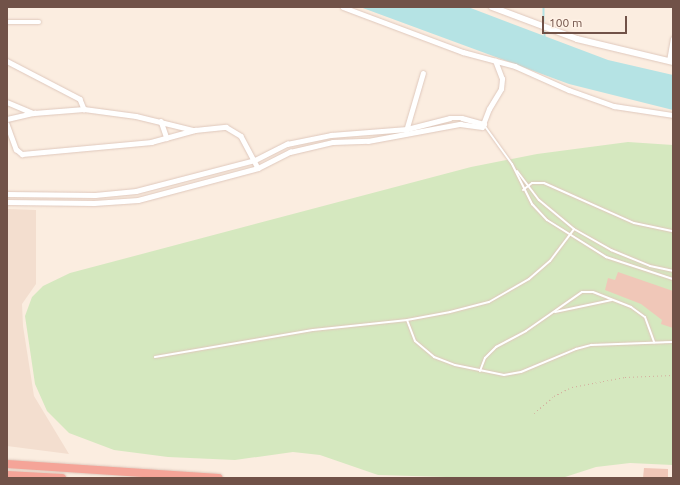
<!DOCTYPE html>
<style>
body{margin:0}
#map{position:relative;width:680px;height:485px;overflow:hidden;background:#fbede0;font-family:Ubuntu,sans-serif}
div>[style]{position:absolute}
.residential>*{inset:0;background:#f3decf}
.green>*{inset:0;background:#d5e8bf}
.water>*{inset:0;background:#b5e3e4}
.stream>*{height:1.5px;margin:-0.75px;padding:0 0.75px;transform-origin:0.75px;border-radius:0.75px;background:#b5e3e4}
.building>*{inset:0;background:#f0c7b8}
.path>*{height:1px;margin-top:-0.5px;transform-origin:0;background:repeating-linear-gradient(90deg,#d4ab9c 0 1px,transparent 0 4px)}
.roads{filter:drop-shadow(0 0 1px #dfc8bc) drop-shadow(0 0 1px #dfc8bc)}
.service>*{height:2px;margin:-1px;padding:0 1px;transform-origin:1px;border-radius:1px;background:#fff}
.minor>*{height:4.5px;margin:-2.25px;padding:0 2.25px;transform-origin:2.25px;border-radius:2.25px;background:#fff}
.secondary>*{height:6px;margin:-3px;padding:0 3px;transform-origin:3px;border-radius:3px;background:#fff}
.motorway>*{height:8px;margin:-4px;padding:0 4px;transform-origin:4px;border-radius:4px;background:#f5a498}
span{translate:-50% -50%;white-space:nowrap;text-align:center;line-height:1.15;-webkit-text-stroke:4px #fff2e6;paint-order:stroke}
.frame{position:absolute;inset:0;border:8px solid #715248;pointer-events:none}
.scale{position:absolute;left:542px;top:16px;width:85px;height:18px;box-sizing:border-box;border:2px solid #715248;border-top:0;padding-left:5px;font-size:12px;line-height:14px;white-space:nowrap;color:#715248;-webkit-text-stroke:3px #fff2e6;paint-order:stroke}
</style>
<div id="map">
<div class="residential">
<i style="clip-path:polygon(7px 209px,36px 210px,36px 284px,22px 304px,23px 326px,34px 396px,69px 454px,7px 446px)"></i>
</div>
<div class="green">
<i style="clip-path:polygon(628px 142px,673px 145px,673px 465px,630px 463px,596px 467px,562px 478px,481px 478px,378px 475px,320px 455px,293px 452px,235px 460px,168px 457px,114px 450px,69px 433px,47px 411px,35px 384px,25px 316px,32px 297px,43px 286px,70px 273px,471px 167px,537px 154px)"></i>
</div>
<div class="water">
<i style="clip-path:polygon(360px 7px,468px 7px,608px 60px,673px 75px,673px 110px,569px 84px)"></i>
</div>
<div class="stream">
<i style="left:544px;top:7px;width:14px;rotate:90deg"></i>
<i style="left:545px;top:32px;width:6px;rotate:90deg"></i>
</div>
<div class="building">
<i style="clip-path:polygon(618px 272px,673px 291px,673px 328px,661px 324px,662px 320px,641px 304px,605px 290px,608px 278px,615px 280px)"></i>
<i style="clip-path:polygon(644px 468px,668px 469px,668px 478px,643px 478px)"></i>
</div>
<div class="path">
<i style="left:534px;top:413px;width:26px;rotate:-40deg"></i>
<i style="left:554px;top:396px;width:20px;rotate:-27deg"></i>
<i style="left:572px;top:387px;width:54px;rotate:-10.7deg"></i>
<i style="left:625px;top:377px;width:48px;rotate:-2.4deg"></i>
</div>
<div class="roads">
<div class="service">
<i style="left:484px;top:125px;width:48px;rotate:54.3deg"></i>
<i style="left:512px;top:164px;width:45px;rotate:63.4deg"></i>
<i style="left:532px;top:204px;width:22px;rotate:47deg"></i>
<i style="left:547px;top:220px;width:70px;rotate:32.1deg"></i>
<i style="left:606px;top:257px;width:71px;rotate:18.2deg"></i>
<i style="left:517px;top:171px;width:36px;rotate:53deg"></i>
<i style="left:539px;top:200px;width:45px;rotate:39.6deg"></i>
<i style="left:574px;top:229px;width:43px;rotate:29.6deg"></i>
<i style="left:611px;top:250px;width:42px;rotate:22.3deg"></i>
<i style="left:650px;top:266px;width:24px;rotate:12deg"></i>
<i style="left:523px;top:190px;width:11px;rotate:-38deg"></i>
<i style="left:532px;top:183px;width:12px"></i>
<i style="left:544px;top:183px;width:98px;rotate:24deg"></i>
<i style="left:634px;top:223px;width:40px;rotate:12deg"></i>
<i style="left:555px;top:312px;width:58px;rotate:-11.9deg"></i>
<i style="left:407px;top:320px;width:22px;rotate:69deg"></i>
<i style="left:415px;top:341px;width:25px;rotate:40deg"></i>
<i style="left:434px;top:357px;width:22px;rotate:21deg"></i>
<i style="left:455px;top:365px;width:50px;rotate:11.5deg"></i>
<i style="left:504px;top:375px;width:17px;rotate:-10deg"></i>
<i style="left:521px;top:372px;width:60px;rotate:-22.7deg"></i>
<i style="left:576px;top:349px;width:16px;rotate:-15deg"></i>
<i style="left:591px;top:345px;width:82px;rotate:-2.1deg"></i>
<i style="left:155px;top:357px;width:160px;rotate:-9.7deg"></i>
<i style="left:313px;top:330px;width:95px;rotate:-6.1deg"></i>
<i style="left:407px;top:320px;width:44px;rotate:-10.5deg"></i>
<i style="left:450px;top:312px;width:40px;rotate:-14.4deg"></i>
<i style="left:489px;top:302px;width:46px;rotate:-29.9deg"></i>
<i style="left:529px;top:279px;width:28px;rotate:-41deg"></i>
<i style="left:550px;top:261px;width:40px;rotate:-53deg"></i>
<i style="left:480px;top:371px;width:14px;rotate:-69deg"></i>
<i style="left:485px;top:358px;width:16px;rotate:-45deg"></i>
<i style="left:496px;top:347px;width:34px;rotate:-28deg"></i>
<i style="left:526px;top:331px;width:68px;rotate:-34.9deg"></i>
<i style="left:582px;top:292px;width:11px"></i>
<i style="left:593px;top:292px;width:41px;rotate:21.5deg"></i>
<i style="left:631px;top:307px;width:17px;rotate:36deg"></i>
<i style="left:645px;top:317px;width:27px;rotate:70deg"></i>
</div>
<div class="minor">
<i style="left:343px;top:7px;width:128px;rotate:20.6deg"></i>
<i style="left:463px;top:52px;width:54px;rotate:15.1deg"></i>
<i style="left:515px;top:66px;width:59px;rotate:24deg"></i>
<i style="left:569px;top:90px;width:48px;rotate:19.6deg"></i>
<i style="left:614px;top:106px;width:60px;rotate:8.7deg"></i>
<i style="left:7px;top:22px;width:32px"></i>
<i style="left:7px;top:61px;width:82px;rotate:27.5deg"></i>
<i style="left:80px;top:99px;width:11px;rotate:68deg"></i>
<i style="left:84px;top:109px;width:52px;rotate:7.7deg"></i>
<i style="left:136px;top:116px;width:59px;rotate:13.8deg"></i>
<i style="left:669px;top:61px;width:22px;rotate:-80deg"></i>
<i style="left:7px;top:102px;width:28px;rotate:23deg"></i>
<i style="left:7px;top:119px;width:28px;rotate:-13deg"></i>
<i style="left:34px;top:113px;width:50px;rotate:-4.6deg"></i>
<i style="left:161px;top:121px;width:18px;rotate:71deg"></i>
<i style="left:7px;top:124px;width:27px;rotate:70deg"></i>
<i style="left:16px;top:149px;width:8px;rotate:40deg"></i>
<i style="left:22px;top:154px;width:130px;rotate:-5.3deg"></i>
<i style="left:151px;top:142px;width:46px;rotate:-15.3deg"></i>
<i style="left:195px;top:130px;width:31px;rotate:-6deg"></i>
<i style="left:226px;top:127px;width:17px;rotate:31deg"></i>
<i style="left:241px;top:136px;width:36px;rotate:62deg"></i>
<i style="left:406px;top:131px;width:60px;rotate:-73.7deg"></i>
<i style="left:7px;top:194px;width:88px;rotate:0.7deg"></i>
<i style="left:95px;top:195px;width:41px;rotate:-5.6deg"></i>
<i style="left:136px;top:191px;width:123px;rotate:-14.6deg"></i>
<i style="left:255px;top:160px;width:36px;rotate:-27deg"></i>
<i style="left:287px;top:144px;width:45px;rotate:-11.6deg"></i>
<i style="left:331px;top:135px;width:76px;rotate:-4.5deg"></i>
<i style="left:407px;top:129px;width:44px;rotate:-14.3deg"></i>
<i style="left:450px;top:118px;width:12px"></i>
<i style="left:462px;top:118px;width:23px;rotate:15deg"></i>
<i style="left:7px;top:202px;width:87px;rotate:0.7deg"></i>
<i style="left:94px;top:203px;width:44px;rotate:-3.9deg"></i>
<i style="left:138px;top:200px;width:124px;rotate:-14.9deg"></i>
<i style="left:258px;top:168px;width:36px;rotate:-27deg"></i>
<i style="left:290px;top:152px;width:44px;rotate:-13.1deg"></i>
<i style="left:333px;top:142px;width:35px;rotate:-2deg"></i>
<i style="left:368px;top:141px;width:94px;rotate:-10.5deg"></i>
<i style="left:460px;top:124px;width:22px;rotate:8deg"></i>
<i style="left:482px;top:127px;width:19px;rotate:-69deg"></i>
<i style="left:489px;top:109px;width:23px;rotate:-59deg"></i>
<i style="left:501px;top:89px;width:10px;rotate:-84deg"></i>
<i style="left:502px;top:79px;width:19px;rotate:-111deg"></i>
</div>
<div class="secondary">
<i style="left:492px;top:7px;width:91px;rotate:20.6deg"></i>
<i style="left:577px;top:39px;width:99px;rotate:13.5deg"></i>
</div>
<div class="motorway">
<i style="left:7px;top:464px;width:212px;rotate:3.8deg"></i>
<i style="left:7px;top:475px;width:55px;rotate:3.1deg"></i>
</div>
</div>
<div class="frame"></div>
<div class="scale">100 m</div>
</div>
